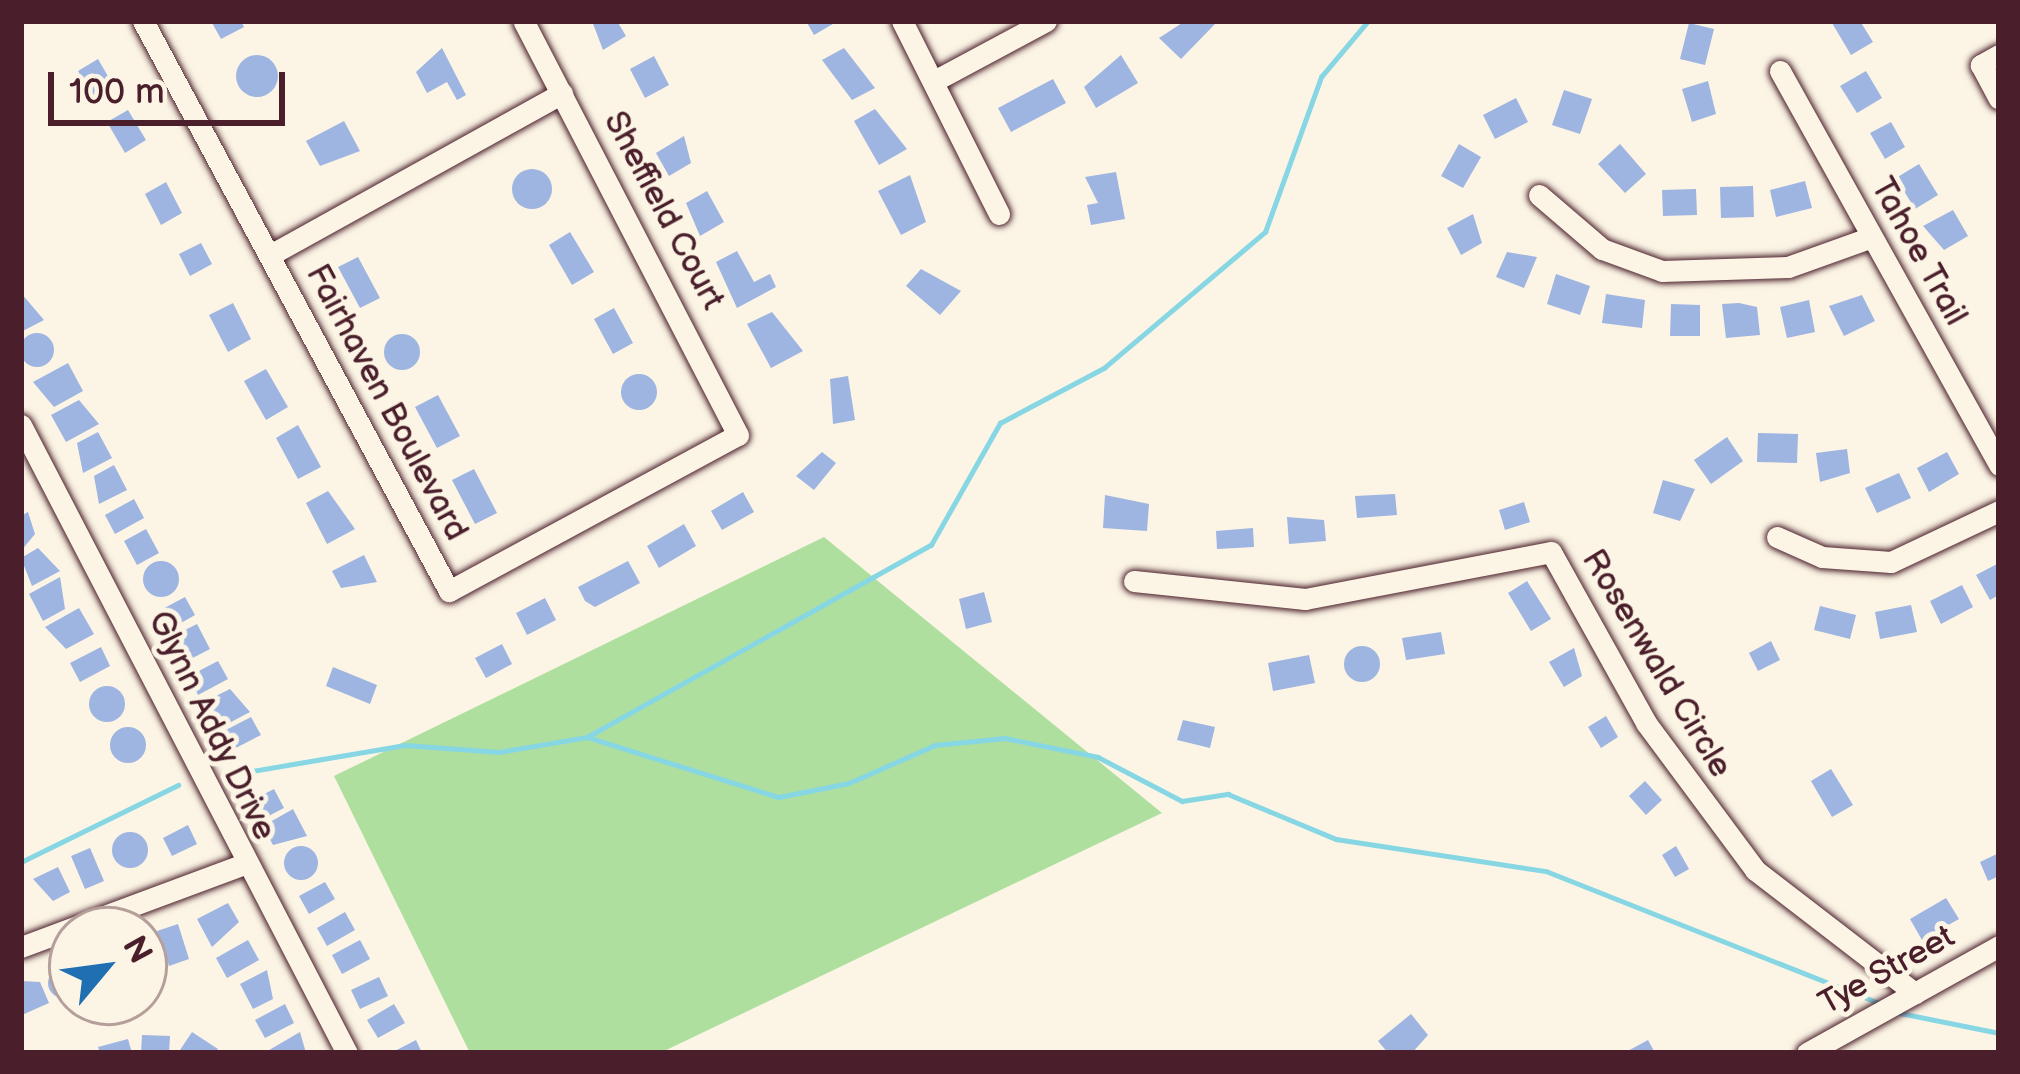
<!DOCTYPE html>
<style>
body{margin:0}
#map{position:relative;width:2020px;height:1074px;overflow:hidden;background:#fcf5e5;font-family:"Balsamiq Sans",sans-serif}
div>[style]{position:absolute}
.green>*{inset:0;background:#aedf9f}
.stream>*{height:4.5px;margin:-2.25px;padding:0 2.25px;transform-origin:2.25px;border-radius:2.25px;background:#87d6e4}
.building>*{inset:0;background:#9eb4e1}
.round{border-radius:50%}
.roads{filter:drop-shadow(0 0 3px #4a1f2b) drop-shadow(0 0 3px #4a1f2b)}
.minor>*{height:21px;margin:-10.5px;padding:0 10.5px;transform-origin:10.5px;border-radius:10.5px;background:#fcf5e5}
span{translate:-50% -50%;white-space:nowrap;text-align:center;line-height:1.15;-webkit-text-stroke:10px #fcf5e5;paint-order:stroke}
.street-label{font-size:33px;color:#4a1f2b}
.frame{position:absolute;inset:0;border:24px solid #4a1f2b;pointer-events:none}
.north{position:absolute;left:48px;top:906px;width:120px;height:120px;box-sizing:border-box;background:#fcf5e5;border:3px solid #b59f9b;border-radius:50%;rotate:61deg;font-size:33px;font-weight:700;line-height:48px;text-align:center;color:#4a1f2b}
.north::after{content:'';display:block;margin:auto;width:42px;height:54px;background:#1f6fb2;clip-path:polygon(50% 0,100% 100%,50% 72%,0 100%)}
.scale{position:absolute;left:48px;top:72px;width:237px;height:54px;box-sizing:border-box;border:6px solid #4a1f2b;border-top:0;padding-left:15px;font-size:36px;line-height:42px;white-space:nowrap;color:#4a1f2b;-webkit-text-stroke:9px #fcf5e5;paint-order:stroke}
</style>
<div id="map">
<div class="green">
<i style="clip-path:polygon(824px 537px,1162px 813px,660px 1053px,470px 1053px,334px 776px)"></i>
</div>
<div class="stream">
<i style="left:587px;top:737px;width:394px;rotate:-29.2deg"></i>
<i style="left:931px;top:545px;width:140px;rotate:-60.5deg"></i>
<i style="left:1000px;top:423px;width:118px;rotate:-27.9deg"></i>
<i style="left:1104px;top:368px;width:211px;rotate:-40.2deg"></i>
<i style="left:1265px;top:232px;width:165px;rotate:-70.1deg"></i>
<i style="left:1321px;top:77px;width:73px;rotate:-50deg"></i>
<i style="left:240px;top:773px;width:167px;rotate:-9.6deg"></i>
<i style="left:405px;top:745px;width:94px;rotate:4.3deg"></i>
<i style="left:499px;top:752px;width:89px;rotate:-9.7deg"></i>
<i style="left:587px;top:737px;width:201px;rotate:17.4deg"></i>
<i style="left:779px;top:797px;width:71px;rotate:-11.3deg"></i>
<i style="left:849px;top:783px;width:94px;rotate:-23.8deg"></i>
<i style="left:935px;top:745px;width:70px;rotate:-5.7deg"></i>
<i style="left:1005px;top:738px;width:95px;rotate:11.5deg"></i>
<i style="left:1098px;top:757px;width:95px;rotate:27.6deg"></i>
<i style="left:1182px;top:801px;width:47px;rotate:-8.7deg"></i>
<i style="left:1228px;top:794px;width:117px;rotate:22.6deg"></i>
<i style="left:1336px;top:839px;width:212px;rotate:8.7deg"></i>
<i style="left:1546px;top:871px;width:358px;rotate:21.6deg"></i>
<i style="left:21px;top:862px;width:175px;rotate:-26.1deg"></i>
<i style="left:1900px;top:1013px;width:101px;rotate:11.4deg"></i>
</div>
<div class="building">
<i style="clip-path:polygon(211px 21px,241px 21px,244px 27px,221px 39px)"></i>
<i style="clip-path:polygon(592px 21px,617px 21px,626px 36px,603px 50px)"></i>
<i style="clip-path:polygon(806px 21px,838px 21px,814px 35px)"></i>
<i style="clip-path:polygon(1185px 21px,1215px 24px,1181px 59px,1159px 38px)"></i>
<i style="clip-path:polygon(1860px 21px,1873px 42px,1851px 55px,1832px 23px)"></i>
<i style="clip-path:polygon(1689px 23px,1714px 29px,1705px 65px,1680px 59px)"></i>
<i style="clip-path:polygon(442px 48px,466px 95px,457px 100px,447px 82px,427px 93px,416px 72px)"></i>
<i style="clip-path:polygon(844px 48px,875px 88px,852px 100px,822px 60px)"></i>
<i style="clip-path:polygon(1121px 55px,1138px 83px,1096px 108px,1084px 87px)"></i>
<i class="round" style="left:236px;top:55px;width:42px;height:42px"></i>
<i style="clip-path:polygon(654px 56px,669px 85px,645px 98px,630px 69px)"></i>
<i style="clip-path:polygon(98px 59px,113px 85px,93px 97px,78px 71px)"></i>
<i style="clip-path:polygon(1866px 71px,1882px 98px,1857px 113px,1840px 86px)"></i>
<i style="clip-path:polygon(1053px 79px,1066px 103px,1011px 132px,998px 108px)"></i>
<i style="clip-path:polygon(1708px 81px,1716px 114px,1692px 122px,1682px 89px)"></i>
<i style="clip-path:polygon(1564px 90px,1592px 99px,1580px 134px,1552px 125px)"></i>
<i style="clip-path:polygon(1516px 98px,1528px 122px,1495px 139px,1483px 115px)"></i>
<i style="clip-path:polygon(875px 109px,907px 149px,879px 165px,854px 121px)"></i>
<i style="clip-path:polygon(128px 110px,146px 140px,125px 153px,107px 122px)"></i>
<i style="clip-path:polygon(344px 121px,360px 151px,320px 166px,306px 141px)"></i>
<i style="clip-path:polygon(1891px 122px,1905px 147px,1885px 159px,1870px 133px)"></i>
<i style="clip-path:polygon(684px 136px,691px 163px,669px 176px,656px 153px)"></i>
<i style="clip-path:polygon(1459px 144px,1481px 157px,1463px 188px,1441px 176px)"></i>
<i style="clip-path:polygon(1620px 144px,1646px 174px,1625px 193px,1598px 164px)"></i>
<i style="clip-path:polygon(1919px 164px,1938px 195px,1915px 209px,1896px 178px)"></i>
<i class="round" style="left:512px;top:169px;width:40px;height:40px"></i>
<i style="clip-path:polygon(1116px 172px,1125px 219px,1091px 225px,1087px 205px,1098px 203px,1085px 177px)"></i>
<i style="clip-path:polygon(910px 175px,926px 222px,901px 235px,878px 191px)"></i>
<i style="clip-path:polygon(1805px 181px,1812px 208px,1776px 217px,1770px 190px)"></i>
<i style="clip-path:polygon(166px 182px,182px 213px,161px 225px,145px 194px)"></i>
<i style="clip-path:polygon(1753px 186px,1754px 217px,1721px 218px,1720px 187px)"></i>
<i style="clip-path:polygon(1696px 189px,1697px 215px,1663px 216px,1662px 190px)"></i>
<i style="clip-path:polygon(707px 191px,724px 222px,700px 236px,686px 203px)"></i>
<i style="clip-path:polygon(1953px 210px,1968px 236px,1944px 250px,1923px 226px)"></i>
<i style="clip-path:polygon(1473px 214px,1482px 243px,1461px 255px,1447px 228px)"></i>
<i style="clip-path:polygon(570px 232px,594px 272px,572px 285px,549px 245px)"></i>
<i style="clip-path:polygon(201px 243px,212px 264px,190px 276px,179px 254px)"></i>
<i style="clip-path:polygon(737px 251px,754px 282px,770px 274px,776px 287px,737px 308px,716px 262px)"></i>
<i style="clip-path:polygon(1507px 252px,1537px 257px,1524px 288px,1496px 277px)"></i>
<i style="clip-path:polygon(358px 257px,380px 298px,360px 308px,338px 267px)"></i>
<i style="clip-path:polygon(921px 269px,961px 291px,940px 315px,906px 286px)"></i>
<i style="clip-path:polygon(1556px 274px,1590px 286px,1580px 315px,1547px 304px)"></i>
<i style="clip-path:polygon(21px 293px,44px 320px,21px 332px)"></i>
<i style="clip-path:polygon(1606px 294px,1645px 300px,1642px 328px,1602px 323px)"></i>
<i style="clip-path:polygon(1862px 295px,1875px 321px,1844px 336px,1829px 306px)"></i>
<i style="clip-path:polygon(1809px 300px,1815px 332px,1787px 338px,1780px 307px)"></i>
<i style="clip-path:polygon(233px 303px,251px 339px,228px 352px,209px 315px)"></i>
<i style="clip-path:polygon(1739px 303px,1757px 307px,1760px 335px,1726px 338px,1722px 304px)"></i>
<i style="clip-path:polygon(1671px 304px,1700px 305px,1700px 336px,1670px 336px)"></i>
<i style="clip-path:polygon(614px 308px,633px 343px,613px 354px,594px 319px)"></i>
<i style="clip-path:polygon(772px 312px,803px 351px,771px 368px,747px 324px)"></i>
<i class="round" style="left:20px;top:333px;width:34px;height:34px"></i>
<i class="round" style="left:384px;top:334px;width:36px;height:36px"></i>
<i style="clip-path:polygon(68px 363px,83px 391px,54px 407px,33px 382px)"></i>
<i style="clip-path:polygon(266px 369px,288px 407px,266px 420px,244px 381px)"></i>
<i class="round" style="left:621px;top:374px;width:36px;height:36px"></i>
<i style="clip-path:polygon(848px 376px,855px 420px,833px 424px,830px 379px)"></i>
<i style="clip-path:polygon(438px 395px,460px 436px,437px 448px,415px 407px)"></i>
<i style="clip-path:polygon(79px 400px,99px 424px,66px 442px,51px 415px)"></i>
<i style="clip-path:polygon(298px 425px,321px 467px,298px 479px,276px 438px)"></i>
<i style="clip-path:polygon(98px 432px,112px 458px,83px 473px,77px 443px)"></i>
<i style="clip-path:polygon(1758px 433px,1798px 434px,1797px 463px,1757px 462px)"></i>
<i style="clip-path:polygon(1727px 437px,1743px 461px,1711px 484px,1694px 460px)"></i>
<i style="clip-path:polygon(1847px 449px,1850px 473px,1820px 482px,1816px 453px)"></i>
<i style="clip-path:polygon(822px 452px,836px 463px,814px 490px,796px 476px)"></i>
<i style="clip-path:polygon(1947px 452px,1959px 474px,1929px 492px,1917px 468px)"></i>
<i style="clip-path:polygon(114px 465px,127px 490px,99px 504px,94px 476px)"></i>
<i style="clip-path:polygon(474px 469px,497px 513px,475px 524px,452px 480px)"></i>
<i style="clip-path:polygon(1899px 473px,1911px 498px,1877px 513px,1865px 488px)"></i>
<i style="clip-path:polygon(1663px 480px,1695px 489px,1680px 521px,1653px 513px)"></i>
<i style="clip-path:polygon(328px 491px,355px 529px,327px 544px,306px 503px)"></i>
<i style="clip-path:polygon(743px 492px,754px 512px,722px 530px,711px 511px)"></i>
<i style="clip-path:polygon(1395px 494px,1397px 515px,1357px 518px,1355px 496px)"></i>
<i style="clip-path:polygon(1105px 495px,1149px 504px,1147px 531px,1103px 528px)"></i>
<i style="clip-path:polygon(134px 499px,144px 518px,115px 534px,105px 515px)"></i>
<i style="clip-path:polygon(1524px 502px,1530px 522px,1505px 530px,1499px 510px)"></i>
<i style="clip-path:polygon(28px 512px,35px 534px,21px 551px,21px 516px)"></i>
<i style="clip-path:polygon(1287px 517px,1324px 520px,1326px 541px,1289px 544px)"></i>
<i style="clip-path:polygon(684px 524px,696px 546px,659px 568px,647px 546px)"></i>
<i style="clip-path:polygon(1253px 528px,1254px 547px,1217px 549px,1216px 531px)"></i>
<i style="clip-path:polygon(146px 529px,159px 553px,137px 565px,124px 541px)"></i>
<i style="clip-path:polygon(38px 548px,60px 571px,32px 586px,21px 558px)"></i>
<i style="clip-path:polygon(364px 555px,377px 582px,341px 588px,332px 571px)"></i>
<i style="clip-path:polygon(628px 561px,640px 583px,595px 607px,585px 601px,578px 587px)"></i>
<i class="round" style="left:143px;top:561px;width:36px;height:36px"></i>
<i style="clip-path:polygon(1999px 563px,1999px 595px,1990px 600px,1976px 575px)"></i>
<i style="clip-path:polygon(60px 577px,65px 609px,43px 621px,29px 594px)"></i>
<i style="clip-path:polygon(1527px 581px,1551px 619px,1531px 631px,1508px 593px)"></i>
<i style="clip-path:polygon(1962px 585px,1973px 607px,1941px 624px,1930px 601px)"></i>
<i style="clip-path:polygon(984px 592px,992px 622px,966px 629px,959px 599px)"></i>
<i style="clip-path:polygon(185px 597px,195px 615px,165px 632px,155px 613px)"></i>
<i style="clip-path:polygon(545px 598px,556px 620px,527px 635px,516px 613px)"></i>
<i style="clip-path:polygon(1911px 605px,1917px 632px,1880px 639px,1875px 612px)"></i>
<i style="clip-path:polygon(1820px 606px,1856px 615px,1850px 639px,1814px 630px)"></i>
<i style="clip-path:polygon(79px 608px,94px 634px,66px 649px,45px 627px)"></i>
<i style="clip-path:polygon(197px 624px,210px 649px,183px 663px,177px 634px)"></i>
<i style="clip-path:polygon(1441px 632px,1445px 654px,1406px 660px,1402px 638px)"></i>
<i style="clip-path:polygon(1771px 641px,1780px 660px,1758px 671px,1749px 653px)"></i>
<i style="clip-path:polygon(502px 644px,512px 664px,486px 678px,475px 658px)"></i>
<i class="round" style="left:1344px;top:646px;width:36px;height:36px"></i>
<i style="clip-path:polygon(101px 647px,110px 666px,80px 682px,70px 663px)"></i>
<i style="clip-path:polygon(1574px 648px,1582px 676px,1564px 687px,1549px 662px)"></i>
<i style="clip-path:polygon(1309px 655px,1315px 683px,1273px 691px,1268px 663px)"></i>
<i style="clip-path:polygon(218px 661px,228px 679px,198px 695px,189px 676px)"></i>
<i style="clip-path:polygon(333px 667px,377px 685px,370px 704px,326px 686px)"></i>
<i class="round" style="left:89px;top:686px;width:36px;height:36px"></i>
<i style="clip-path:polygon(230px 689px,250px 712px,216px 730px,202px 703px)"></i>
<i style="clip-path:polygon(1606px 716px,1618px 737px,1601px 748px,1588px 727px)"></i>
<i style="clip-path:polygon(251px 717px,261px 735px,232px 750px,222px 732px)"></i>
<i style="clip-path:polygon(1183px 720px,1215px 727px,1210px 748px,1177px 740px)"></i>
<i class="round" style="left:110px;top:727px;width:36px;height:36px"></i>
<i style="clip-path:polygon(1831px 769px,1853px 805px,1832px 817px,1811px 781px)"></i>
<i style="clip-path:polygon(1645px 781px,1662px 800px,1646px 815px,1629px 796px)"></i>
<i style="clip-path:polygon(274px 789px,284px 808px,257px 822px,247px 803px)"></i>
<i style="clip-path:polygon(293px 809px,307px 836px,273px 845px,263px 826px)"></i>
<i style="clip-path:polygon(188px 825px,197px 844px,172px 856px,163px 838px)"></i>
<i class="round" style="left:112px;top:832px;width:36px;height:36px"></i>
<i class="round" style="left:284px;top:846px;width:34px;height:34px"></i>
<i style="clip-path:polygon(1676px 846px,1689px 869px,1675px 877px,1662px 855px)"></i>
<i style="clip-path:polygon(90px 848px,104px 881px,85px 889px,71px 856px)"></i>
<i style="clip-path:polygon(1999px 853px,1999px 876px,1988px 881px,1980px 862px)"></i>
<i style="clip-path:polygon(58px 867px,70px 892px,53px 901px,33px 879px)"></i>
<i style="clip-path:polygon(325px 882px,335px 899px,309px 914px,299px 896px)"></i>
<i style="clip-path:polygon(1946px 898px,1959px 919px,1922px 940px,1910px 919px)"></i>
<i style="clip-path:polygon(228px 903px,239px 922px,212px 947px,197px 919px)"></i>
<i style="clip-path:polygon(345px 912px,355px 930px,327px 946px,317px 928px)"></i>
<i style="clip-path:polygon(178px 924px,189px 959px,169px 966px,157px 931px)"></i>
<i style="clip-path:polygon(144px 936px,155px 962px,144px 967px)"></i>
<i style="clip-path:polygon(248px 940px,259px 960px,227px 978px,216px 958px)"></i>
<i style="clip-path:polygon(360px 940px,370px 959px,342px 974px,332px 955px)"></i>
<i class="round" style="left:48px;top:968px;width:30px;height:30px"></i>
<i style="clip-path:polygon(267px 970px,273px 999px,253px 1009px,240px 984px)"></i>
<i style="clip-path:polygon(379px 977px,388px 996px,360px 1009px,351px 990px)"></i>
<i style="clip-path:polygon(21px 981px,40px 982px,49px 1003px,22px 1015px)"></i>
<i style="clip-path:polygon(285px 1004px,294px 1023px,265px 1038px,255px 1020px)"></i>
<i style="clip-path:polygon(394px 1004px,405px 1023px,378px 1038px,367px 1020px)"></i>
<i style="clip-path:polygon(1411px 1014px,1428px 1035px,1412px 1053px,1388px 1053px,1378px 1041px)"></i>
<i style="clip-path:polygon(192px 1032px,218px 1049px,215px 1053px,178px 1053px)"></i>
<i style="clip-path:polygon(300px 1032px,306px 1053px,264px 1053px)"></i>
<i style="clip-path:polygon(142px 1035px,170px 1036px,169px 1053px,141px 1053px)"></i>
<i style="clip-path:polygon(128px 1039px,132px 1053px,100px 1053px,98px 1047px)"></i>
<i style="clip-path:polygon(416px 1040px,422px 1053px,391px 1053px)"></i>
<i style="clip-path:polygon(1648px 1040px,1655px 1053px,1624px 1053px)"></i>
</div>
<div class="roads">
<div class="minor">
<i style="left:143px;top:21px;width:647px;rotate:61.77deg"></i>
<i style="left:449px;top:591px;width:328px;rotate:-28.4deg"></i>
<i style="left:738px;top:435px;width:466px;rotate:-117.4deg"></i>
<i style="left:902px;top:21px;width:216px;rotate:63.3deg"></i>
<i style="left:1999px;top:55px;width:21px;rotate:151deg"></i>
<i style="left:1981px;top:65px;width:38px;rotate:62deg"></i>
<i style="left:1780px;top:71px;width:451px;rotate:60.9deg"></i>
<i style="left:934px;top:81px;width:127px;rotate:-28.2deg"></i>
<i style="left:1539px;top:195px;width:83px;rotate:40.6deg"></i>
<i style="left:1602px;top:249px;width:64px;rotate:20.1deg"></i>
<i style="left:1662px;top:271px;width:126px;rotate:-1.8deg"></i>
<i style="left:1788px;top:267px;width:89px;rotate:-19.7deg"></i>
<i style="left:270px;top:255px;width:334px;rotate:-29deg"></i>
<i style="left:21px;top:425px;width:708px;rotate:62.57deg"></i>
<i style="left:1777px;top:537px;width:49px;rotate:24deg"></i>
<i style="left:1822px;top:557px;width:69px;rotate:4.1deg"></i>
<i style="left:1891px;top:562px;width:119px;rotate:-25.3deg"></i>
<i style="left:1134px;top:581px;width:172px;rotate:6deg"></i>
<i style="left:1305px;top:599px;width:250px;rotate:-10.8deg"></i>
<i style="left:1551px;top:552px;width:196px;rotate:60.9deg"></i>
<i style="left:1646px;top:723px;width:183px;rotate:53.4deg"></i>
<i style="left:1755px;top:870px;width:202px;rotate:37.6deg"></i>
<i style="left:21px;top:947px;width:235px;rotate:-20.4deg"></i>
<i style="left:1807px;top:1053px;width:220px;rotate:-29.1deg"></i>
</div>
</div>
<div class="street-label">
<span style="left:663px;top:211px;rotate:62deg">Sheffield Court</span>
<span style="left:1918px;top:252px;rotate:61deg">Tahoe Trail</span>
<span style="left:386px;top:403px;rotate:62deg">Fairhaven Boulevard</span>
<span style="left:1656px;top:664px;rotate:59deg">Rosenwald Circle</span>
<span style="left:211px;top:726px;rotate:64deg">Glynn Addy Drive</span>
<span style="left:1887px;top:971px;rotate:-29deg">Tye Street</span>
</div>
<div class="frame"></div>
<div class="north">N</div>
<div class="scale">100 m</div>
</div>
